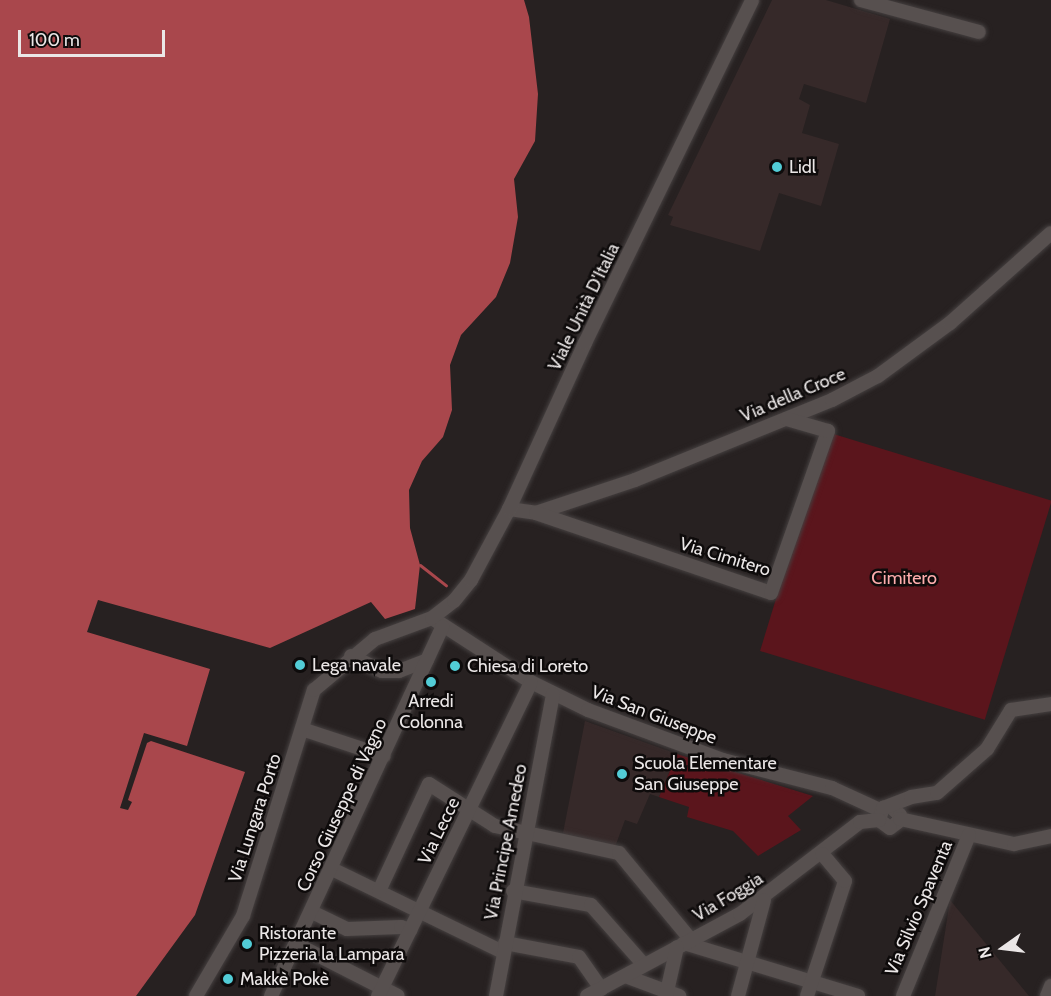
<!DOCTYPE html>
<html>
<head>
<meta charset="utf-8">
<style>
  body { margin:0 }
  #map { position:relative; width:1051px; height:996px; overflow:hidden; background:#272121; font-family:Cabin,sans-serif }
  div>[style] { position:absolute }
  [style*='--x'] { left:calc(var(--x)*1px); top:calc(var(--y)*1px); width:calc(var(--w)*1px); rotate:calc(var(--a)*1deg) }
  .built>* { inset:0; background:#362929 }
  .green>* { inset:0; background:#5b151c; transform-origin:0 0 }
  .water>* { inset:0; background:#a9474c }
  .stream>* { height:3px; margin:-1.5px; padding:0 1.5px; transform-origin:1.5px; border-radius:1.5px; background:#a9474c }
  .roads { filter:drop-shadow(0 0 2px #454040) drop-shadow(0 0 2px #454040) }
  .minor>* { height:14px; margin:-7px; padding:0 7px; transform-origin:7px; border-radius:7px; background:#57504f }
  .dots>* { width:16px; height:16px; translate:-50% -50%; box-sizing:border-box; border:3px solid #0e0b0b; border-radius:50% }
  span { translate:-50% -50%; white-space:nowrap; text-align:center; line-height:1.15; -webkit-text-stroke:5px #0e0b0b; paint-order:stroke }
  .poi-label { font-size:18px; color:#ebe7e7 }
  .left { translate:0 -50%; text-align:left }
  .street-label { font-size:18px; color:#ebe7e7 }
  .park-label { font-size:18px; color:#feadad }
  .north { position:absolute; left:973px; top:918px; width:60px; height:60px; -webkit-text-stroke:4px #0e0b0b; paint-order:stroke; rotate:256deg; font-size:16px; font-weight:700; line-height:24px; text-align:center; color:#ebe7e7 }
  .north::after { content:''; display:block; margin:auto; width:21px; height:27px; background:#ebe7e7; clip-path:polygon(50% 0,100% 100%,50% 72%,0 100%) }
  .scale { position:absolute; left:18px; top:30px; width:147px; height:27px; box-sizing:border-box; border:3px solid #ebe7e7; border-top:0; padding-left:8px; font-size:18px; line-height:21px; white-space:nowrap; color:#ebe7e7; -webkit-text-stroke:4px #0e0b0b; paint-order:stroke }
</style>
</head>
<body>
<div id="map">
  <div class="built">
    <i style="clip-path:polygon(772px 0,826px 0,890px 19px,866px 103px,804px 84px,799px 99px,810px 105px,802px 133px,839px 144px,821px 206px,779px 193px,760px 251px,670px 225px,673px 217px,668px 215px)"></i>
    <i style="clip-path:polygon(585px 721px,677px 754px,659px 797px,650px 794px,637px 824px,625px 820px,615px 847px,562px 838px)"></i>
    <i style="clip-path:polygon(950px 900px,1029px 996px,935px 996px)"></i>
  </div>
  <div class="green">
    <i style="left:827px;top:432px;width:235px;height:229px;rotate:17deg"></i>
    <i style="clip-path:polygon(677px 754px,813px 796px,788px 816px,801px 830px,758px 856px,733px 831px,687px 817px,689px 807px,659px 797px)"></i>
  </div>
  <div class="water">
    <i style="clip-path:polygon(0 0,524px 0,529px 17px,538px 94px,535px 141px,514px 179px,518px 217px,510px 263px,496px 297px,461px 335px,450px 365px,452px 410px,443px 437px,422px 461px,409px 490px,410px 528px,420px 565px,415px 609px,385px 619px,371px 602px,270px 648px,98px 600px,87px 632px,210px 669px,187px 746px,144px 733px,120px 808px,128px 810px,132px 802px,128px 800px,147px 743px,151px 741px,245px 772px,195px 915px,136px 996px,0 996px)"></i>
  </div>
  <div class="stream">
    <i style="--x:420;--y:565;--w:33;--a:38"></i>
  </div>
  <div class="roads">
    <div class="minor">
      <i style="--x:861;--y:0;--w:122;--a:15.2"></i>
      <i style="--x:509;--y:509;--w:27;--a:8"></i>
      <i style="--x:536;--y:513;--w:104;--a:-18.4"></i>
      <i style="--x:635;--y:480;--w:213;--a:-22.1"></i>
      <i style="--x:832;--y:400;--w:52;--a:-27.6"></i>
      <i style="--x:878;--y:376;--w:89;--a:-36.4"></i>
      <i style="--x:950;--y:323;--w:135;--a:-41.7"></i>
      <i style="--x:536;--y:513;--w:248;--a:18.8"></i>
      <i style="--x:771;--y:593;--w:172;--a:-70.6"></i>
      <i style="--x:828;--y:431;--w:43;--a:-163.7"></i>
      <i style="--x:432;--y:618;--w:118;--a:32.9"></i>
      <i style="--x:531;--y:682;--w:64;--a:26.2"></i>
      <i style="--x:588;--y:710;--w:144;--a:20.3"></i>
      <i style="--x:723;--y:760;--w:113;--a:14.4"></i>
      <i style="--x:832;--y:788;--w:53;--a:24.6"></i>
      <i style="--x:351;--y:656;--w:34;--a:26"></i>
      <i style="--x:382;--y:671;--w:17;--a:0"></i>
      <i style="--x:399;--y:671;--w:30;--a:-21"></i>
      <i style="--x:302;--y:729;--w:86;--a:18.2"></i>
      <i style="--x:890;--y:806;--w:13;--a:42"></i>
      <i style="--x:900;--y:815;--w:7;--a:106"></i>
      <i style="--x:898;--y:822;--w:10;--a:143"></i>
      <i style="--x:890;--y:828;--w:14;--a:-144"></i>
      <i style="--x:879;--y:820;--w:13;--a:-72"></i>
      <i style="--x:883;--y:808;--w:30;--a:-21"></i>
      <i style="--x:911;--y:797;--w:26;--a:-9"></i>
      <i style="--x:937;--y:793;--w:67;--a:-41.3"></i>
      <i style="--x:987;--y:749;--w:46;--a:-58.4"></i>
      <i style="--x:1011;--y:710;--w:40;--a:-8.5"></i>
      <i style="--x:900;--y:819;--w:117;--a:12.4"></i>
      <i style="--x:1014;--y:844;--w:38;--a:-12"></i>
      <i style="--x:332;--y:869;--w:190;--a:25.9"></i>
      <i style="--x:379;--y:891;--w:118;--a:-65"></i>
      <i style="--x:429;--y:784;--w:78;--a:32.5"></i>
      <i style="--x:495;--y:826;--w:127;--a:12.3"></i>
      <i style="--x:619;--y:853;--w:113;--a:50.4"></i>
      <i style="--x:513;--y:891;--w:79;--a:10.2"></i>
      <i style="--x:591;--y:905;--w:80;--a:48.5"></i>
      <i style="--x:312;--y:912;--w:39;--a:26"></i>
      <i style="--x:347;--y:929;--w:54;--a:-2.1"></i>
      <i style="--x:401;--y:927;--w:10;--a:17"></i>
      <i style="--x:505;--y:943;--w:75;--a:10.7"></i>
      <i style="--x:579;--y:957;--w:39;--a:55"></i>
      <i style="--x:684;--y:943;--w:182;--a:16.9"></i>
      <i style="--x:296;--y:944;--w:114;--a:27"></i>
      <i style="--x:625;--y:976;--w:58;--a:20.3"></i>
      <i style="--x:196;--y:996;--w:93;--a:-59.6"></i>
      <i style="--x:243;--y:916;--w:237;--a:-72.6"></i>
      <i style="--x:314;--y:690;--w:80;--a:-39.9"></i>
      <i style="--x:375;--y:639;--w:61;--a:-20.2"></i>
      <i style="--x:432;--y:618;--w:28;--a:-38"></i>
      <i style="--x:454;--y:601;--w:27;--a:-51"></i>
      <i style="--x:471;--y:580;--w:81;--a:-61.8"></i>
      <i style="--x:509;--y:509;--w:183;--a:-65.4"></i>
      <i style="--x:585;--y:343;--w:381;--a:-64"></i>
      <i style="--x:271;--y:996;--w:407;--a:-65.1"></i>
      <i style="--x:378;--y:996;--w:349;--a:-64"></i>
      <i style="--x:496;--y:996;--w:307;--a:-79.3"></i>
      <i style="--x:587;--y:996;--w:174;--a:-28.2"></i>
      <i style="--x:740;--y:914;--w:151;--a:-37.5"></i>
      <i style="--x:860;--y:822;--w:19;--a:-6"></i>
      <i style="--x:666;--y:996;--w:50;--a:-77.3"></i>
      <i style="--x:738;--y:996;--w:99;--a:-74.8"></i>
      <i style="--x:807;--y:996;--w:121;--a:-71.7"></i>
      <i style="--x:845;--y:881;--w:35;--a:-130"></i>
      <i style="--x:903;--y:996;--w:174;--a:-67.7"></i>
      <i style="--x:1047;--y:996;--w:11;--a:-68"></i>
    </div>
  </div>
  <div class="dots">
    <i style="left:777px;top:167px;background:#52ccd6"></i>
    <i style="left:300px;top:665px;background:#52ccd6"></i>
    <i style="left:455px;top:666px;background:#52ccd6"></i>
    <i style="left:431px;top:682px;background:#52ccd6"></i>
    <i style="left:622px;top:774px;background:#52ccd6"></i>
    <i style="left:247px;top:944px;background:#52ccd6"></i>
    <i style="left:228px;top:979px;background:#52ccd6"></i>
  </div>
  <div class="poi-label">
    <span class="left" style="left:789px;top:167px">Lidl</span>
    <span class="left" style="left:312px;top:665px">Lega navale</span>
    <span class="left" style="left:467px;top:666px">Chiesa di Loreto</span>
    <span style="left:431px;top:712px">Arredi<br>Colonna</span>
    <span class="left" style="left:634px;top:774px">Scuola Elementare<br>San Giuseppe</span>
    <span class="left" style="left:259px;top:944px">Ristorante<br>Pizzeria la Lampara</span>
    <span class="left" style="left:240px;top:979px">Makkè Pokè</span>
  </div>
  <div class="street-label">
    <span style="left:584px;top:307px;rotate:-64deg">Viale Unità D'Italia</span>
    <span style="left:793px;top:395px;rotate:-23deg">Via della Croce</span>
    <span style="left:725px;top:557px;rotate:17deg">Via Cimitero</span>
    <span style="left:654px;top:715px;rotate:21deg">Via San Giuseppe</span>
    <span style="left:342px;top:805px;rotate:-65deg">Corso Giuseppe di Vagno</span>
    <span style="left:255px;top:818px;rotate:-72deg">Via Lungara Porto</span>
    <span style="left:439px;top:831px;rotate:-64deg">Via Lecce</span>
    <span style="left:506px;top:842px;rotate:-79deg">Via Principe Amedeo</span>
    <span style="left:728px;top:897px;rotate:-31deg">Via Foggia</span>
    <span style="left:919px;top:908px;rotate:-67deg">Via Silvio Spaventa</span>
  </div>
  <div class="park-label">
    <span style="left:904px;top:578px">Cimitero</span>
  </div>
  <div class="north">N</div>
  <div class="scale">100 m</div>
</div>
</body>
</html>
